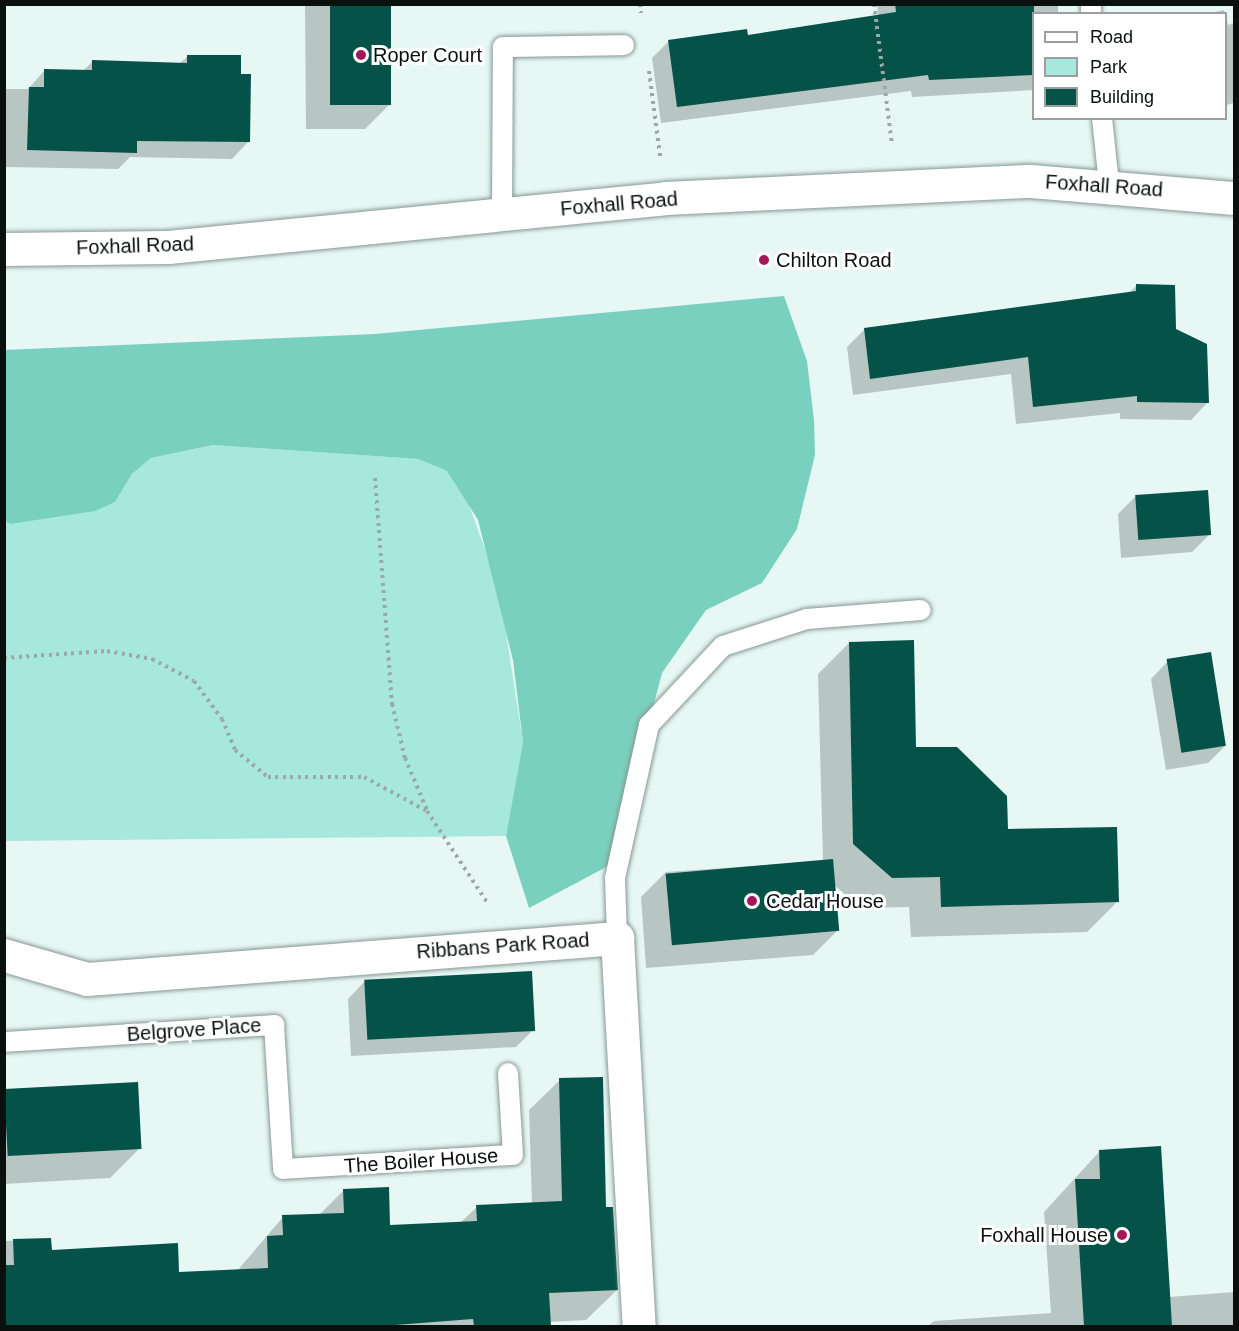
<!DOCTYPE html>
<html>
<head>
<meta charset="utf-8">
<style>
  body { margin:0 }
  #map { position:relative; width:1239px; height:1331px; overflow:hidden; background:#e7f8f4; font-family:Helvetica,sans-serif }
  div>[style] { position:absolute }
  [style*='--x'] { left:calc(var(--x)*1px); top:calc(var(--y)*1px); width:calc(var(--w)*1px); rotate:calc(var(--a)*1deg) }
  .green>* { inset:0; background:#a6e8db }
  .forest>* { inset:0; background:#7ad0bf }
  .shadow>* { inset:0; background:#0003 }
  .building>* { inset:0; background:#055248; transform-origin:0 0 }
  .path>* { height:4px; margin-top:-2px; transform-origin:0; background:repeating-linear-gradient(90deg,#9ba8a5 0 3px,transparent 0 7.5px) }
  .roads { filter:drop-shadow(0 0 2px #879793) drop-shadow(0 0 2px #879793) }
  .service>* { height:20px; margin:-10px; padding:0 10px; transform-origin:10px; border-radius:10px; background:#fff }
  .minor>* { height:33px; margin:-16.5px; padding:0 16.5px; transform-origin:16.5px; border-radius:16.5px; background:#fff }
  .tertiary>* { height:33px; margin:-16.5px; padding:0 16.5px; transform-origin:16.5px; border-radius:16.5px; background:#fff }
  .dots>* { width:16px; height:16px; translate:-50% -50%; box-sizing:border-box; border:3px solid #fff; border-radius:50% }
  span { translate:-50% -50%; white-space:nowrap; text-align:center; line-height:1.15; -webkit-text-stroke:6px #fff; paint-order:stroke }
  .poi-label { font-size:20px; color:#0a100e }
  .left { translate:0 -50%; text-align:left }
  .right { translate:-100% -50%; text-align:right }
  .street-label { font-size:20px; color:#0a100e }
  .frame { position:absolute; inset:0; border:6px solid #0a100e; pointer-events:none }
  .legend { position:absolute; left:1032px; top:12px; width:195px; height:108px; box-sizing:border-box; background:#fff; border:2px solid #9d9f9f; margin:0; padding:8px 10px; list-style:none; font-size:18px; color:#0a100e }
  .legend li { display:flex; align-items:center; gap:12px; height:30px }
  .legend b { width:30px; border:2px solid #9d9f9f }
</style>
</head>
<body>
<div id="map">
  <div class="green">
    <i style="clip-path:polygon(213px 445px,418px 459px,447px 471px,465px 494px,499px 588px,523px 742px,506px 836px,5px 841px,4px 522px,115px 502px,132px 474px,151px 458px)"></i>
  </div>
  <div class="forest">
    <i style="clip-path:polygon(784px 296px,807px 361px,814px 420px,815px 455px,797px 529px,762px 583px,706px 610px,662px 673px,612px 864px,529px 908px,506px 836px,523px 742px,513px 660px,478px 520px,447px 471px,418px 459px,213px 445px,151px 458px,132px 474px,115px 502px,95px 511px,10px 524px,4px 520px,4px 350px,375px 334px)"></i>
  </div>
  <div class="shadow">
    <i style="clip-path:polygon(305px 4px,390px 4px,390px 104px,365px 129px,306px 129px)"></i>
    <i style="clip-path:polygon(877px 4px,1058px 4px,1058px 14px,1034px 14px,1034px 90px,912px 97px,911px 91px,661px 123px,652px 58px,669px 41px,746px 37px,878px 16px)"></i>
    <i style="clip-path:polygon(1224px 10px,1225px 14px,1208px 14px)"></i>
    <i style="clip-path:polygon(1226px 15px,1228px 25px,1234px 23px,1234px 103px,1226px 105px)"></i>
    <i style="clip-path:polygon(188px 56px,239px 75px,249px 141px,232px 159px,130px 157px,118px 169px,4px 167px,4px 89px,28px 89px,45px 70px,83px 71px,92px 62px,179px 64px)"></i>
    <i style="clip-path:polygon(1136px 286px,1175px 330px,1208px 402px,1191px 420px,1120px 419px,1120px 413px,1016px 424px,1011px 374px,853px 395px,847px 347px,864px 330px,1128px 294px)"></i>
    <i style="clip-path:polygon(1135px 497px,1209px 535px,1192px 552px,1121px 558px,1118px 514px)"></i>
    <i style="clip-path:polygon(849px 643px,915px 749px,1007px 831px,1118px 901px,1087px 932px,911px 937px,909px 907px,861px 908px,834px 885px,838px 930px,813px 955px,646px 968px,641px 897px,666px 872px,823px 861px,818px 674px)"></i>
    <i style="clip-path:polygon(1168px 661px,1225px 746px,1208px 763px,1166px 770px,1151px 679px)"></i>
    <i style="clip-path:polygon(365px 981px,533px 1030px,516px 1047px,351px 1056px,348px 999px)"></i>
    <i style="clip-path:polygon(560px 1080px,604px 1209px,617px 1290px,586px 1320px,549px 1322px,549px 1326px,4px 1326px,4px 1241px,50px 1239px,50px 1252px,178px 1273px,237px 1271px,283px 1217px,319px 1215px,343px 1191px,389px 1227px,460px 1223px,477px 1207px,532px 1204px,529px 1110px)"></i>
    <i style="clip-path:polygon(4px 1090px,140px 1148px,110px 1178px,4px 1184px)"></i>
    <i style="clip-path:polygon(1099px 1152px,1169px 1297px,1234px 1292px,1234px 1326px,928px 1326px,934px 1321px,1051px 1313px,1044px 1212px)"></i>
  </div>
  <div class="building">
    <i style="left:330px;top:4px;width:61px;height:101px"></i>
    <i style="clip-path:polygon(895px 4px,1034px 4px,1034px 75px,929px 80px,928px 75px,677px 107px,668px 40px,747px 29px,748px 35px,896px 12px)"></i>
    <i style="clip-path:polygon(187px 55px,241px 55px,241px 74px,251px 74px,250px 142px,137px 141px,137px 153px,27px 150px,29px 87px,44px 87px,44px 69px,92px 70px,92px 60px,187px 63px)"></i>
    <i style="clip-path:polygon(1136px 284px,1175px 285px,1176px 329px,1207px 344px,1209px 403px,1137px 402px,1137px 396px,1033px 407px,1028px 357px,870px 379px,864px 328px,1136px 291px)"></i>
    <i style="left:1208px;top:490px;width:45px;height:73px;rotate:86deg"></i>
    <i style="clip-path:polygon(914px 640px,916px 747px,957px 747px,1007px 796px,1008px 829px,1117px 827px,1119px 902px,941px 907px,940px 877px,892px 878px,853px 844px,849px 642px)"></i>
    <i style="left:1211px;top:652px;width:95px;height:45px;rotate:81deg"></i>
    <i style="left:833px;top:859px;width:72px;height:168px;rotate:85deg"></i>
    <i style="left:532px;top:971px;width:60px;height:168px;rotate:87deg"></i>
    <i style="clip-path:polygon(603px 1077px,606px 1207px,613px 1207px,618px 1290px,549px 1293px,551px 1326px,474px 1326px,473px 1319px,382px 1326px,4px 1326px,4px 1265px,14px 1265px,13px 1239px,51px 1238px,52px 1250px,178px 1243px,179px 1272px,268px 1268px,267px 1236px,283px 1235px,282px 1215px,344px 1213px,343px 1189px,389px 1187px,390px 1225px,477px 1221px,476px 1205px,562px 1201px,559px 1078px)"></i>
    <i style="left:138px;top:1082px;width:67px;height:134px;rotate:87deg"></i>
    <i style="clip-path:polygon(1161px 1146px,1172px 1326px,1084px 1326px,1075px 1179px,1100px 1179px,1099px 1150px)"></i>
  </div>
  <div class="path">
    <i style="--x:640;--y:4;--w:9;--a:84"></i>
    <i style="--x:874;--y:4;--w:142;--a:82.7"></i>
    <i style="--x:649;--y:71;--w:86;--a:82.6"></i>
    <i style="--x:375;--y:478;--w:227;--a:85.7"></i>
    <i style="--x:392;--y:704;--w:56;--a:76.5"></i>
    <i style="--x:405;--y:758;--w:56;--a:67.1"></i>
    <i style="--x:4;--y:658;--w:103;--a:-3.9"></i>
    <i style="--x:107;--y:651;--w:46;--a:10.1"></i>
    <i style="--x:152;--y:659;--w:47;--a:27.6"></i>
    <i style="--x:194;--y:681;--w:47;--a:53.6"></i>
    <i style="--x:222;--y:719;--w:34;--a:67"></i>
    <i style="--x:235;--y:750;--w:43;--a:39.3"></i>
    <i style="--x:268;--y:777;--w:96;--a:0"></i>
    <i style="--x:364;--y:777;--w:72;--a:28.4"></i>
    <i style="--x:427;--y:811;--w:111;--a:56.7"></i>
  </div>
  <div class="roads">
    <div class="service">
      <i style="--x:1091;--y:4;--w:10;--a:90"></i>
      <i style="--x:1102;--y:118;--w:66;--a:83.9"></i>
      <i style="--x:502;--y:216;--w:169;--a:-89.7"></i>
      <i style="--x:503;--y:47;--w:121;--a:-0.9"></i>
      <i style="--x:617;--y:938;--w:60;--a:-91.9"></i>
      <i style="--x:615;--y:878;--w:157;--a:-77.5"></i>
      <i style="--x:649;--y:725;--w:108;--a:-46.9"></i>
      <i style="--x:723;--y:646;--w:88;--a:-17.8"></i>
      <i style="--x:807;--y:619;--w:114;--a:-4.5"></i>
      <i style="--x:4;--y:1042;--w:271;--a:-3.6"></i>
      <i style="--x:274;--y:1025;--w:144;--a:86.4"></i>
      <i style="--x:283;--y:1169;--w:230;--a:-3.5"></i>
      <i style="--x:513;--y:1155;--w:82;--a:-93.5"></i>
    </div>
    <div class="minor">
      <i style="--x:4;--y:955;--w:86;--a:16.1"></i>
      <i style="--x:87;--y:979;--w:532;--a:-4.42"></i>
      <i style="--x:617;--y:938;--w:389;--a:86.8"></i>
    </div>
    <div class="tertiary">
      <i style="--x:4;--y:249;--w:164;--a:-0.7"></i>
      <i style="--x:168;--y:247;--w:499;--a:-5.6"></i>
      <i style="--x:665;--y:198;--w:366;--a:-2.7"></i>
      <i style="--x:1031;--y:181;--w:204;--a:4.8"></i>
    </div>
  </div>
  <div class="dots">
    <i style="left:361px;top:55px;background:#a51658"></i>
    <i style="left:764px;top:260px;background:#a51658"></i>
    <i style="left:752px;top:901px;background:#a51658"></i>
    <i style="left:1122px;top:1235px;background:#a51658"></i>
  </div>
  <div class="poi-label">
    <span class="left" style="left:373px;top:55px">Roper Court</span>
    <span class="left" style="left:776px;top:260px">Chilton Road</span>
    <span class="left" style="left:766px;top:901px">Cedar House</span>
    <span class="right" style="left:1108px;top:1235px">Foxhall House</span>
  </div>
  <div class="street-label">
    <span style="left:1104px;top:186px;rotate:4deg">Foxhall Road</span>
    <span style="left:619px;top:204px;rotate:-5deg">Foxhall Road</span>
    <span style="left:135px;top:246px;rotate:-2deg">Foxhall Road</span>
    <span style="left:503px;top:946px;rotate:-4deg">Ribbans Park Road</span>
    <span style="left:194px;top:1030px;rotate:-4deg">Belgrove Place</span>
    <span style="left:421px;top:1161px;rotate:-4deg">The Boiler House</span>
  </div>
  <div class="frame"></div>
  <ul class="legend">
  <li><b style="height:8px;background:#fff"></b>Road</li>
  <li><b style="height:16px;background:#a6e8db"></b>Park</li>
  <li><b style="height:16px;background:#055248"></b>Building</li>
  </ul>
</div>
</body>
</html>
